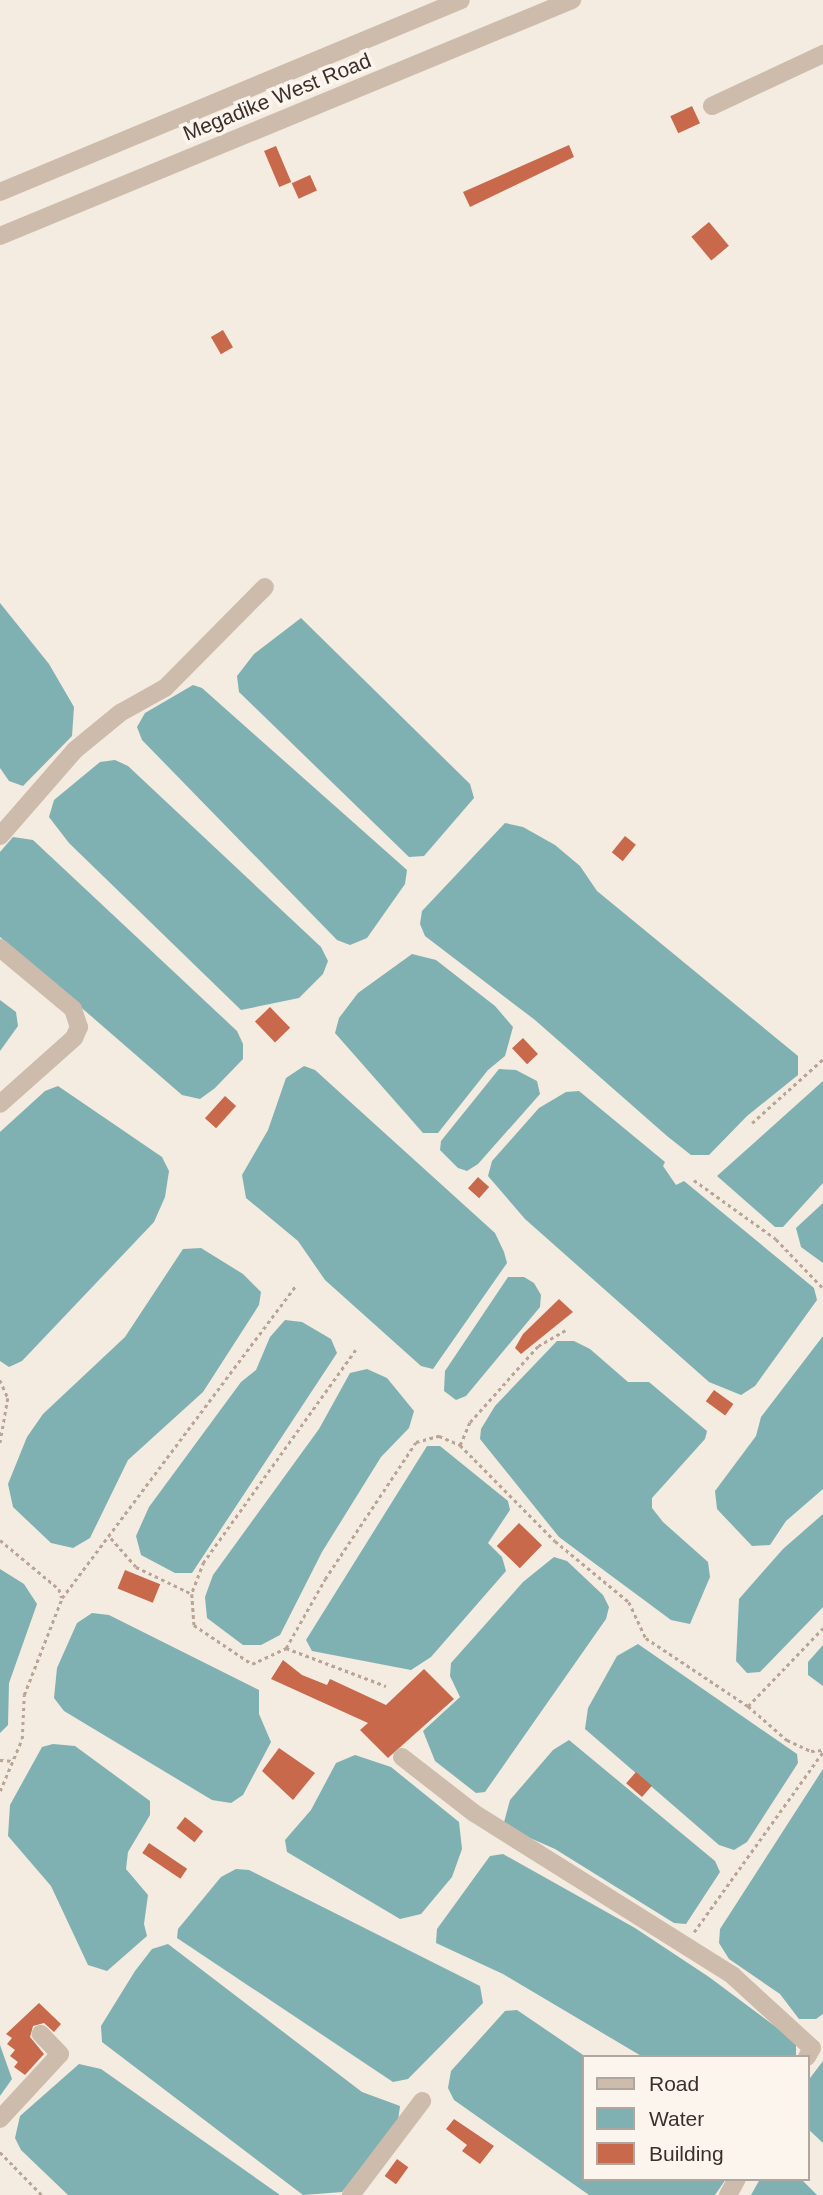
<!DOCTYPE html>
<html>
<head>
<meta charset="utf-8">
<style>
  body { margin:0 }
  #map { position:relative; width:823px; height:2195px; overflow:hidden; background:#f4ebe1; font-family:Arial,sans-serif }
  div>[style] { position:absolute }
  [style*='--x'] { left:calc(var(--x)*1px); top:calc(var(--y)*1px); width:calc(var(--w)*1px); rotate:calc(var(--a)*1deg) }
  .water>* { inset:0; background:#7fb0b2 }
  .building>* { inset:0; background:#c8694b; transform-origin:0 0 }
  .path>* { height:2.5px; margin-top:-1.25px; transform-origin:0; background:repeating-linear-gradient(90deg,#b9a596 0 3.5px,transparent 0 7px) }
  .minor>* { height:18px; margin:-9px; padding:0 9px; transform-origin:9px; border-radius:9px; background:#cdbbac }
  span { translate:-50% -50%; white-space:nowrap; text-align:center; line-height:1.15; -webkit-text-stroke:7px #fbf5ee; paint-order:stroke }
  .street-label { font-size:21px; color:#3b302b }
  .legend { position:absolute; left:582px; top:2055px; width:228px; height:126px; box-sizing:border-box; background:#fbf5ee; border:2px solid #aea6a0; margin:0; padding:9px 12px; list-style:none; font-size:21px; color:#3b302b }
  .legend li { display:flex; align-items:center; gap:14px; height:35px }
  .legend b { width:35px; border:2px solid #aea6a0 }
</style>
</head>
<body>
<div id="map">
  <div class="water">
    <i style="clip-path:polygon(0 603px,49px 664px,74px 707px,72px 736px,23px 786px,9px 781px,0 768px)"></i>
    <i style="clip-path:polygon(301px 618px,470px 784px,474px 798px,424px 856px,409px 857px,239px 692px,237px 676px,254px 654px)"></i>
    <i style="clip-path:polygon(193px 685px,202px 688px,407px 870px,405px 884px,367px 938px,350px 945px,337px 940px,142px 740px,137px 727px,145px 713px)"></i>
    <i style="clip-path:polygon(115px 760px,128px 766px,321px 947px,328px 961px,323px 974px,299px 998px,241px 1010px,69px 843px,49px 817px,54px 800px,100px 762px)"></i>
    <i style="clip-path:polygon(505px 823px,523px 827px,555px 845px,580px 866px,597px 891px,798px 1056px,798px 1075px,747px 1116px,709px 1155px,691px 1155px,667px 1136px,535px 1020px,425px 936px,420px 924px,422px 911px)"></i>
    <i style="clip-path:polygon(13px 837px,33px 840px,237px 1031px,243px 1044px,243px 1059px,215px 1088px,200px 1099px,182px 1095px,0 937px,0 852px)"></i>
    <i style="clip-path:polygon(412px 954px,436px 960px,495px 1006px,513px 1027px,505px 1056px,488px 1070px,438px 1133px,423px 1133px,335px 1033px,339px 1018px,358px 993px)"></i>
    <i style="clip-path:polygon(0 1000px,16px 1012px,18px 1026px,0 1051px)"></i>
    <i style="clip-path:polygon(304px 1066px,315px 1070px,495px 1233px,504px 1252px,507px 1263px,433px 1369px,421px 1366px,325px 1280px,298px 1241px,246px 1198px,242px 1175px,268px 1130px,286px 1078px)"></i>
    <i style="clip-path:polygon(499px 1069px,516px 1070px,537px 1081px,540px 1094px,478px 1164px,467px 1171px,458px 1168px,440px 1150px,441px 1141px)"></i>
    <i style="clip-path:polygon(823px 1081px,823px 1183px,783px 1227px,775px 1227px,717px 1176px)"></i>
    <i style="clip-path:polygon(58px 1086px,162px 1157px,169px 1171px,165px 1197px,154px 1222px,22px 1361px,9px 1367px,0 1361px,0 1132px,45px 1091px)"></i>
    <i style="clip-path:polygon(579px 1091px,665px 1162px,663px 1166px,676px 1185px,684px 1181px,814px 1288px,817px 1300px,755px 1386px,741px 1395px,709px 1382px,525px 1219px,488px 1176px,492px 1161px,539px 1108px,566px 1092px)"></i>
    <i style="clip-path:polygon(823px 1203px,823px 1263px,801px 1247px,796px 1228px)"></i>
    <i style="clip-path:polygon(201px 1248px,243px 1274px,261px 1292px,259px 1305px,203px 1392px,128px 1460px,90px 1538px,73px 1548px,51px 1543px,13px 1507px,8px 1484px,27px 1437px,43px 1414px,125px 1337px,183px 1249px)"></i>
    <i style="clip-path:polygon(508px 1277px,524px 1277px,534px 1283px,541px 1295px,540px 1307px,466px 1396px,456px 1400px,444px 1391px,445px 1371px)"></i>
    <i style="clip-path:polygon(285px 1320px,302px 1322px,331px 1339px,337px 1353px,192px 1573px,175px 1573px,141px 1555px,136px 1536px,149px 1507px,241px 1382px,256px 1370px,270px 1337px)"></i>
    <i style="clip-path:polygon(823px 1336px,823px 1489px,786px 1521px,770px 1545px,752px 1546px,717px 1509px,715px 1491px,756px 1436px,761px 1417px)"></i>
    <i style="clip-path:polygon(557px 1341px,574px 1341px,590px 1349px,628px 1382px,649px 1382px,707px 1431px,705px 1439px,652px 1498px,652px 1508px,663px 1522px,708px 1562px,710px 1577px,690px 1624px,671px 1620px,559px 1537px,480px 1439px,481px 1429px,495px 1406px)"></i>
    <i style="clip-path:polygon(367px 1369px,387px 1378px,414px 1411px,409px 1428px,381px 1457px,322px 1552px,280px 1635px,261px 1645px,243px 1645px,207px 1618px,205px 1597px,213px 1575px,319px 1429px,350px 1373px)"></i>
    <i style="clip-path:polygon(427px 1446px,440px 1446px,508px 1501px,510px 1510px,488px 1543px,502px 1557px,506px 1571px,431px 1657px,411px 1670px,312px 1651px,306px 1640px)"></i>
    <i style="clip-path:polygon(823px 1514px,823px 1607px,760px 1672px,747px 1673px,736px 1661px,739px 1599px,783px 1549px)"></i>
    <i style="clip-path:polygon(554px 1557px,567px 1561px,603px 1595px,609px 1607px,606px 1619px,485px 1792px,476px 1793px,435px 1761px,423px 1731px,460px 1697px,450px 1676px,451px 1663px,523px 1582px)"></i>
    <i style="clip-path:polygon(0 1569px,24px 1584px,37px 1604px,9px 1683px,8px 1725px,0 1733px)"></i>
    <i style="clip-path:polygon(92px 1613px,109px 1615px,259px 1690px,259px 1714px,271px 1742px,243px 1795px,231px 1803px,212px 1800px,64px 1711px,54px 1698px,57px 1668px,77px 1623px)"></i>
    <i style="clip-path:polygon(638px 1644px,797px 1754px,798px 1763px,747px 1842px,734px 1850px,719px 1845px,585px 1729px,588px 1708px,617px 1656px)"></i>
    <i style="clip-path:polygon(823px 1645px,823px 1686px,808px 1675px,808px 1662px)"></i>
    <i style="clip-path:polygon(569px 1740px,715px 1861px,720px 1872px,686px 1924px,674px 1923px,555px 1849px,503px 1826px,510px 1800px,553px 1750px)"></i>
    <i style="clip-path:polygon(53px 1744px,75px 1746px,150px 1801px,150px 1815px,128px 1852px,126px 1869px,148px 1895px,144px 1924px,147px 1936px,107px 1971px,88px 1965px,51px 1886px,8px 1836px,10px 1805px,42px 1747px)"></i>
    <i style="clip-path:polygon(355px 1755px,391px 1767px,459px 1822px,462px 1849px,452px 1877px,421px 1914px,400px 1919px,287px 1852px,285px 1840px,311px 1810px,336px 1763px)"></i>
    <i style="clip-path:polygon(823px 1769px,823px 2014px,816px 2019px,799px 2019px,780px 1994px,729px 1959px,719px 1943px,720px 1929px)"></i>
    <i style="clip-path:polygon(503px 1854px,635px 1928px,709px 1977px,796px 2042px,796px 2057px,643px 2057px,503px 1974px,436px 1943px,437px 1929px,490px 1856px)"></i>
    <i style="clip-path:polygon(236px 1869px,249px 1870px,480px 1986px,483px 2003px,408px 2079px,393px 2082px,177px 1938px,178px 1929px,221px 1877px)"></i>
    <i style="clip-path:polygon(168px 1944px,362px 2092px,400px 2106px,398px 2121px,342px 2192px,303px 2195px,102px 2042px,101px 2026px,135px 1971px,152px 1949px)"></i>
    <i style="clip-path:polygon(517px 2010px,586px 2057px,583px 2179px,726px 2179px,715px 2195px,589px 2195px,454px 2100px,448px 2088px,451px 2071px,505px 2011px)"></i>
    <i style="clip-path:polygon(0 2045px,12px 2079px,0 2096px)"></i>
    <i style="clip-path:polygon(823px 2061px,823px 2143px,807px 2128px,807px 2082px)"></i>
    <i style="clip-path:polygon(79px 2064px,101px 2069px,280px 2195px,68px 2195px,21px 2150px,15px 2138px,20px 2116px)"></i>
    <i style="clip-path:polygon(760px 2179px,801px 2179px,817px 2195px,751px 2195px)"></i>
  </div>
  <div class="building">
    <i style="left:692px;top:106px;width:19px;height:24px;rotate:65deg"></i>
    <i style="clip-path:polygon(569px 145px,574px 157px,470px 207px,463px 192px)"></i>
    <i style="left:276px;top:146px;width:39px;height:13px;rotate:67deg"></i>
    <i style="left:310px;top:175px;width:17px;height:20px;rotate:66deg"></i>
    <i style="left:709px;top:222px;width:31px;height:23px;rotate:50deg"></i>
    <i style="left:223px;top:330px;width:20px;height:14px;rotate:60deg"></i>
    <i style="left:625px;top:836px;width:14px;height:21px;rotate:39deg"></i>
    <i style="left:270px;top:1007px;width:29px;height:21px;rotate:46deg"></i>
    <i style="left:523px;top:1038px;width:22px;height:15px;rotate:47deg"></i>
    <i style="left:225px;top:1096px;width:15px;height:30px;rotate:42deg"></i>
    <i style="left:478px;top:1177px;width:15px;height:15px;rotate:42deg"></i>
    <i style="clip-path:polygon(559px 1299px,573px 1312px,521px 1354px,515px 1348px,523px 1334px)"></i>
    <i style="left:714px;top:1390px;width:24px;height:14px;rotate:36deg"></i>
    <i style="left:519px;top:1523px;width:32px;height:32px;rotate:44deg"></i>
    <i style="left:125px;top:1570px;width:38px;height:20px;rotate:22deg"></i>
    <i style="clip-path:polygon(283px 1660px,302px 1675px,327px 1685px,330px 1679px,386px 1705px,424px 1669px,454px 1699px,388px 1758px,360px 1730px,368px 1723px,271px 1679px)"></i>
    <i style="clip-path:polygon(279px 1748px,315px 1773px,293px 1800px,262px 1771px)"></i>
    <i style="left:636px;top:1772px;width:21px;height:15px;rotate:41deg"></i>
    <i style="left:185px;top:1817px;width:23px;height:14px;rotate:38deg"></i>
    <i style="left:149px;top:1843px;width:46px;height:12px;rotate:34deg"></i>
    <i style="clip-path:polygon(39px 2003px,61px 2024px,54px 2032px,44px 2023px,33px 2026px,30px 2037px,44px 2054px,25px 2075px,14px 2067px,18px 2062px,10px 2056px,15px 2050px,7px 2044px,12px 2038px,6px 2034px)"></i>
    <i style="clip-path:polygon(454px 2119px,494px 2146px,480px 2164px,462px 2151px,467px 2145px,446px 2129px)"></i>
    <i style="left:397px;top:2159px;width:14px;height:21px;rotate:36deg"></i>
  </div>
  <div class="path">
    <i style="--x:752;--y:1123;--w:96;--a:-42"></i>
    <i style="--x:694;--y:1180;--w:101;--a:35.7"></i>
    <i style="--x:776;--y:1239;--w:68;--a:46.2"></i>
    <i style="--x:356;--y:1350;--w:261;--a:125.6"></i>
    <i style="--x:204;--y:1562;--w:34;--a:111"></i>
    <i style="--x:192;--y:1594;--w:31;--a:86"></i>
    <i style="--x:194;--y:1625;--w:70;--a:33.9"></i>
    <i style="--x:252;--y:1664;--w:38;--a:-25"></i>
    <i style="--x:286;--y:1648;--w:79;--a:-60.5"></i>
    <i style="--x:325;--y:1579;--w:164;--a:-56.4"></i>
    <i style="--x:416;--y:1442;--w:24;--a:-15"></i>
    <i style="--x:439;--y:1436;--w:23;--a:23"></i>
    <i style="--x:460;--y:1445;--w:135;--a:45.3"></i>
    <i style="--x:555;--y:1541;--w:96;--a:39.5"></i>
    <i style="--x:629;--y:1602;--w:40;--a:65"></i>
    <i style="--x:646;--y:1638;--w:123;--a:33.7"></i>
    <i style="--x:748;--y:1706;--w:52;--a:41.1"></i>
    <i style="--x:787;--y:1740;--w:26;--a:25"></i>
    <i style="--x:811;--y:1751;--w:12;--a:-5"></i>
    <i style="--x:0;--y:1380;--w:20;--a:66"></i>
    <i style="--x:8;--y:1398;--w:47;--a:99.9"></i>
    <i style="--x:460;--y:1445;--w:25;--a:-67"></i>
    <i style="--x:470;--y:1422;--w:102;--a:-48.2"></i>
    <i style="--x:538;--y:1346;--w:34;--a:-30"></i>
    <i style="--x:111;--y:1538;--w:38;--a:49"></i>
    <i style="--x:136;--y:1567;--w:60;--a:25.7"></i>
    <i style="--x:0;--y:1540;--w:77;--a:39.7"></i>
    <i style="--x:59;--y:1589;--w:9;--a:72"></i>
    <i style="--x:286;--y:1648;--w:107;--a:20.8"></i>
    <i style="--x:748;--y:1706;--w:108;--a:-46.1"></i>
    <i style="--x:0;--y:1760;--w:14;--a:4"></i>
    <i style="--x:0;--y:1791;--w:56;--a:-67.1"></i>
    <i style="--x:22;--y:1739;--w:44;--a:-87.4"></i>
    <i style="--x:24;--y:1695;--w:104;--a:-68.6"></i>
    <i style="--x:62;--y:1598;--w:391;--a:-53.2"></i>
    <i style="--x:694;--y:1932;--w:221;--a:-54.4"></i>
    <i style="--x:0;--y:2152;--w:60;--a:45.7"></i>
  </div>
  <div class="minor">
    <i style="--x:712;--y:106;--w:123;--a:-25.1"></i>
    <i style="--x:0;--y:192;--w:499;--a:-22.6"></i>
    <i style="--x:0;--y:236;--w:619;--a:-22.42"></i>
    <i style="--x:0;--y:836;--w:114;--a:-48.9"></i>
    <i style="--x:75;--y:750;--w:58;--a:-39.4"></i>
    <i style="--x:120;--y:713;--w:51;--a:-29.1"></i>
    <i style="--x:165;--y:688;--w:142;--a:-45.3"></i>
    <i style="--x:0;--y:948;--w:95;--a:39.9"></i>
    <i style="--x:73;--y:1009;--w:19;--a:72"></i>
    <i style="--x:79;--y:1027;--w:12;--a:114"></i>
    <i style="--x:74;--y:1038;--w:99;--a:138.3"></i>
    <i style="--x:402;--y:1757;--w:91;--a:37.9"></i>
    <i style="--x:474;--y:1813;--w:305;--a:32.1"></i>
    <i style="--x:732;--y:1975;--w:108;--a:42.4"></i>
    <i style="--x:812;--y:2048;--w:10;--a:119"></i>
    <i style="--x:0;--y:2119;--w:88;--a:-47.3"></i>
    <i style="--x:60;--y:2054;--w:28;--a:-134"></i>
    <i style="--x:351;--y:2195;--w:118;--a:-52.9"></i>
    <i style="--x:728;--y:2195;--w:18;--a:-61"></i>
  </div>
  <div class="street-label">
    <span style="left:277px;top:97px;rotate:-22deg">Megadike West Road</span>
  </div>
  <ul class="legend">
  <li><b style="height:9px;background:#cdbbac"></b>Road</li>
  <li><b style="height:19px;background:#7fb0b2"></b>Water</li>
  <li><b style="height:19px;background:#c8694b"></b>Building</li>
  </ul>
</div>
</body>
</html>
